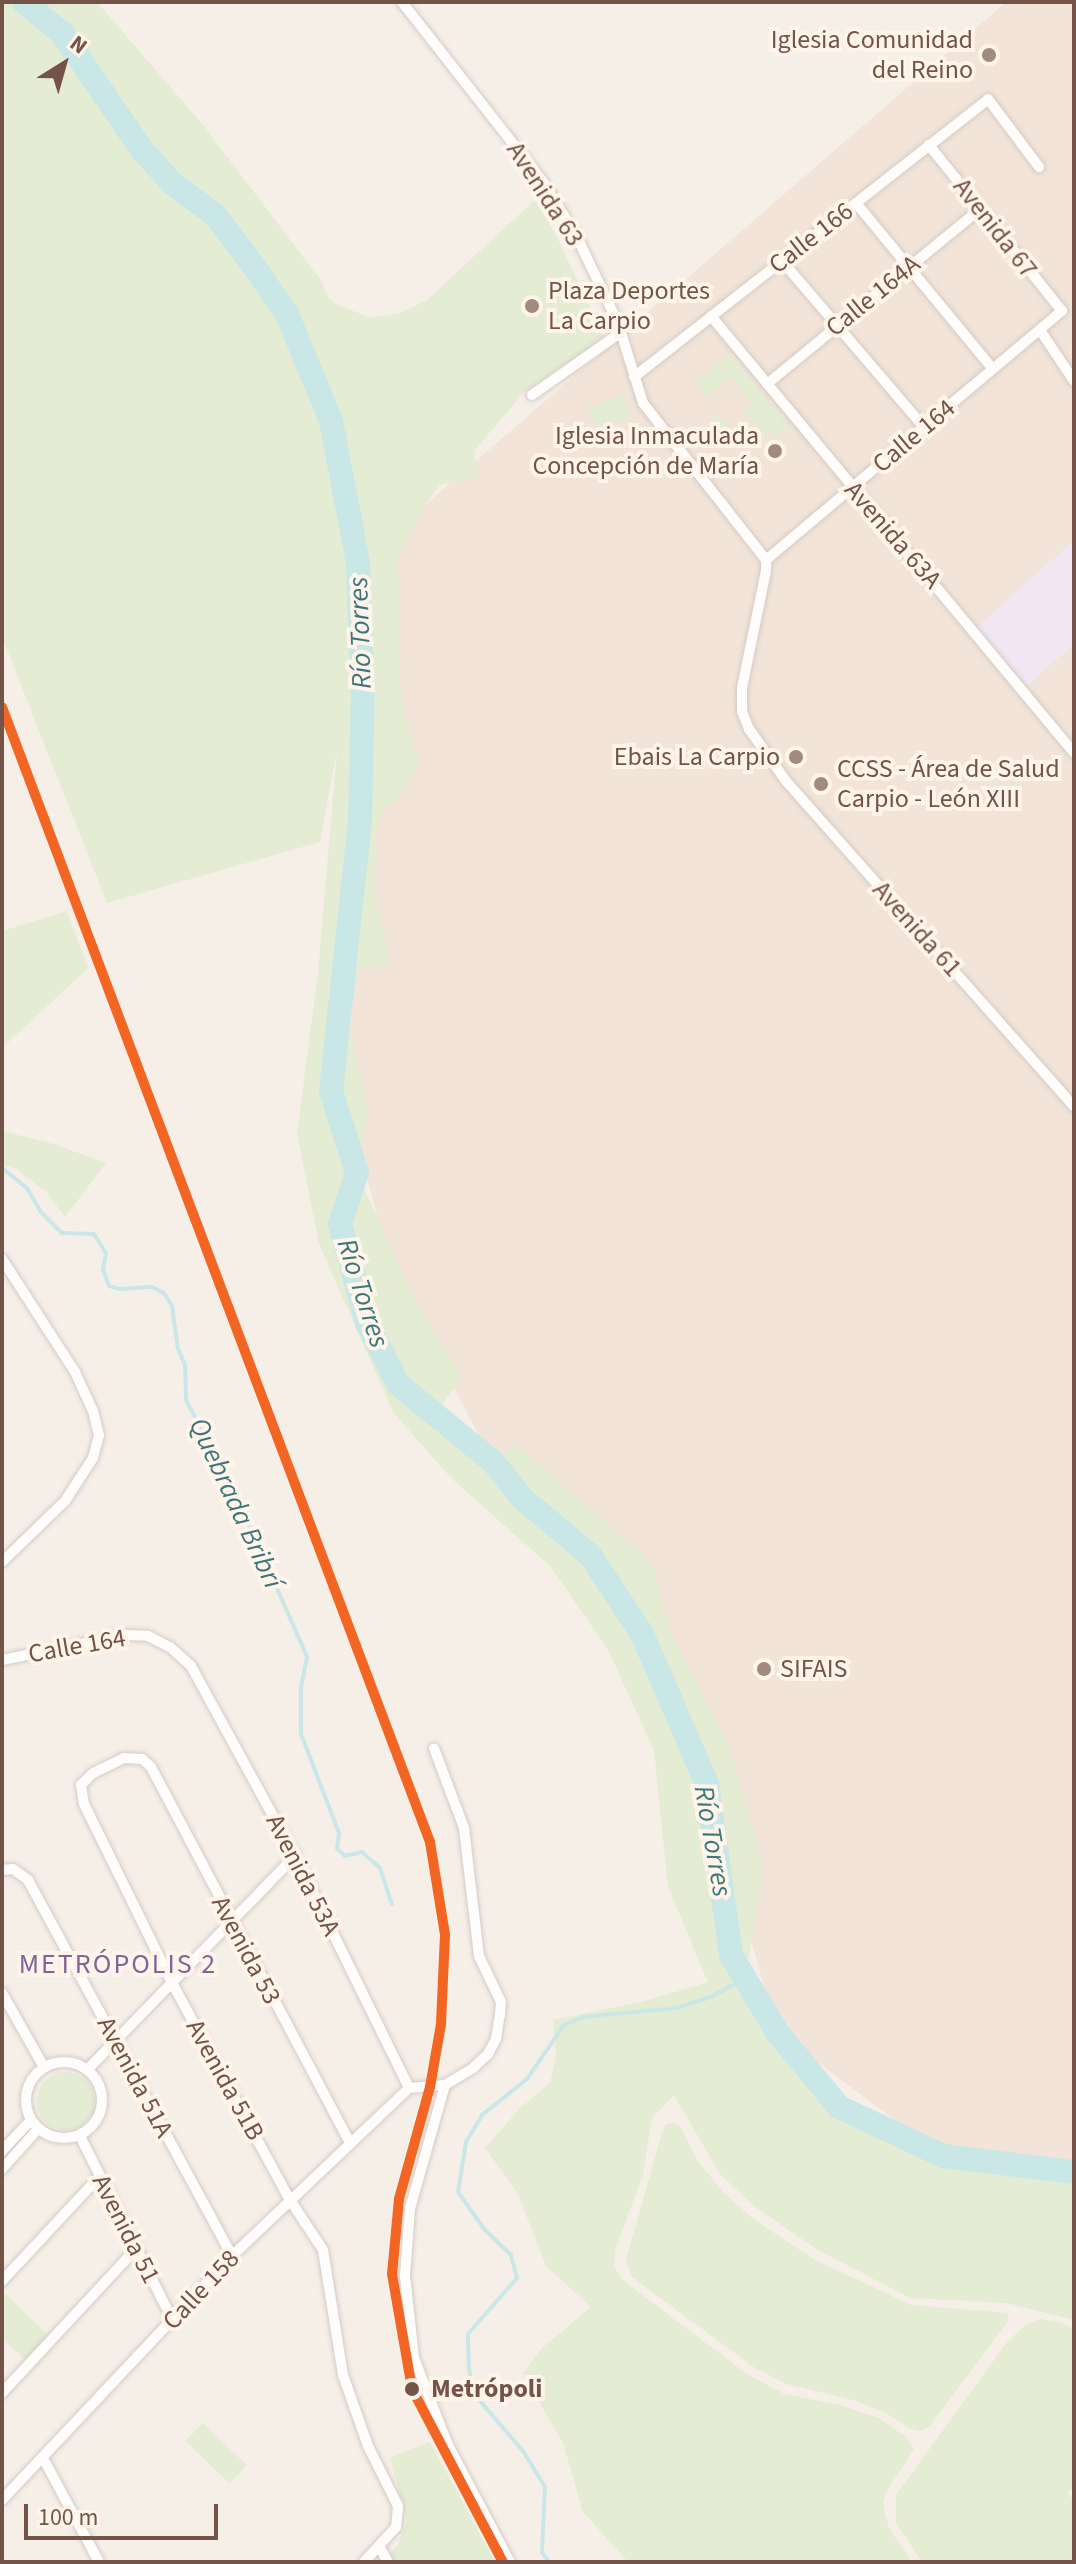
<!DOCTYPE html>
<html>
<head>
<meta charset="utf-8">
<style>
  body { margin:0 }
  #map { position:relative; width:1076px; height:2564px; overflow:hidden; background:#f6efe8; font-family:"Source Sans 3",sans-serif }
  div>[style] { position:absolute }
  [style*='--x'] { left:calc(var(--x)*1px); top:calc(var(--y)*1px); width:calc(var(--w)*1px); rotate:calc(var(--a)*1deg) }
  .residential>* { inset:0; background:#f2e4d8 }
  .education>* { inset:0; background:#f1e6f1 }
  .green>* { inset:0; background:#e4ecd3; transform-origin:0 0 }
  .round { border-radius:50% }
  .stream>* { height:4px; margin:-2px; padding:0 2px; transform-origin:2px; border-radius:2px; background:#cae7e7 }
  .river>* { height:24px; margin:-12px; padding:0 12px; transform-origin:12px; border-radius:12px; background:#cae7e7 }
  .roads { filter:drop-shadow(0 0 2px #d4cbc6) drop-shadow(0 0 2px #d4cbc6) }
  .minor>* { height:10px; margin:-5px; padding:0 5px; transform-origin:5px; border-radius:5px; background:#fefdfc }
  .minor>.ring { margin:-5px; padding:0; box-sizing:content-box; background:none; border:10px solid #fefdfc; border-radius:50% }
  .rail-1>* { height:10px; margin:-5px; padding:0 5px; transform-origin:5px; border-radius:5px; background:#f26522 }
  .dots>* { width:22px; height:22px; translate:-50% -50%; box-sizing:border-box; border:4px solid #fff4e9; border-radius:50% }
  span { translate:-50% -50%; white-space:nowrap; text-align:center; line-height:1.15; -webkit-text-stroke:8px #fff4e9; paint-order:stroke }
  .poi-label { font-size:26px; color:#745349 }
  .right { translate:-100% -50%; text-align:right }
  .left { translate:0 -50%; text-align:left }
  .street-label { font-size:26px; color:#745349 }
  .stop-label { font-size:26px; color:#745349; font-weight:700 }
  .water-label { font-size:28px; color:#3c767a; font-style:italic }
  .neighbourhood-label { font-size:28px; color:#816498; letter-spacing:2px }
  .frame { position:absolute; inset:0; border:4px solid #745349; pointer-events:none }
  .north { position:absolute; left:24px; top:24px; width:80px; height:80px; -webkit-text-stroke:6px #fff4e9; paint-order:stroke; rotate:37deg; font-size:22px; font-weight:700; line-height:32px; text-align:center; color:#745349 }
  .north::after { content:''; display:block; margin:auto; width:28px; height:36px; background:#745349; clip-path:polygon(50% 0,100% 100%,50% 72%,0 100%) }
  .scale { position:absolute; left:24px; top:2504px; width:194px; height:36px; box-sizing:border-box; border:4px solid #745349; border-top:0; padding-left:10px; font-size:24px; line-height:28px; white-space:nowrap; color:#745349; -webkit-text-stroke:6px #fff4e9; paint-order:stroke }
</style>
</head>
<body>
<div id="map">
  <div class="residential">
    <i style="clip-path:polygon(1006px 2px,1074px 2px,1074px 2162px,943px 2156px,777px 2032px,707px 1784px,493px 1462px,392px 1271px,333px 1052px,358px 563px)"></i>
  </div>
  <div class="education">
    <i style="clip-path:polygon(1074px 540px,1074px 644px,1027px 686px,976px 628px)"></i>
  </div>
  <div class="green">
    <i style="clip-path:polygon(2px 2px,97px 2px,204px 126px,322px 282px,329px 299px,336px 304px,371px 318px,400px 313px,427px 300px,538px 197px,605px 339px,526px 390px,474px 451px,479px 476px,440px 485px,424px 506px,398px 558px,401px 703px,419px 764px,395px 804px,384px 806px,376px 834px,376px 900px,392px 963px,359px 970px,349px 1023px,368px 1111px,357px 1173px,414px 1298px,462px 1377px,442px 1405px,499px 1456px,517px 1445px,651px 1562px,672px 1635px,729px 1746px,764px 1867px,745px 1978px,777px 2032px,839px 2107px,943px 2156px,1074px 2172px,1074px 2320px,1006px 2303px,910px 2298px,818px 2250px,755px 2207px,720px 2174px,674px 2095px,652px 2118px,643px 2175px,615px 2250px,614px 2267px,625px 2282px,747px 2374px,784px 2394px,840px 2405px,879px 2418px,905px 2436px,914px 2449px,886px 2492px,883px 2506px,889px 2528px,912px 2562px,628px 2562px,583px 2512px,563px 2443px,523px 2374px,542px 2348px,591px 2307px,546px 2266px,517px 2192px,485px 2148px,520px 2108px,550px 2083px,556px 2055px,553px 2020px,645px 2001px,708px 1982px,668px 1887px,654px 1750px,608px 1650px,551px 1567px,450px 1477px,393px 1412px,319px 1244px,297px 1134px,318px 973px,337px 750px,320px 842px,107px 903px,2px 637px)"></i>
    <i style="clip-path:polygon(728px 353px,814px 455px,788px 427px,775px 437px,771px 433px,765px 437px,743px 411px,752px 403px,731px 377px,706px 397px,694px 382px)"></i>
    <i style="left:623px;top:394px;width:24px;height:38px;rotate:68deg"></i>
    <i style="clip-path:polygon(718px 412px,742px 442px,737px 446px,712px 417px)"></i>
    <i style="clip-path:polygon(67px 911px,88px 968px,2px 1048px,2px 931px)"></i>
    <i style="clip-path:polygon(2px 1131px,54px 1144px,106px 1163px,65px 1217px,47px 1193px,17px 1169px,2px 1164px)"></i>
    <i class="round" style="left:37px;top:2072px;width:58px;height:58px"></i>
    <i style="clip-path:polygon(673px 2123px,680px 2126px,697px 2160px,723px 2192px,752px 2218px,815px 2260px,911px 2305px,1008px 2313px,1008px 2321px,930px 2426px,920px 2431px,911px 2429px,884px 2412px,853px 2400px,786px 2384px,755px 2368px,632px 2277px,626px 2260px,662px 2133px,666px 2124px)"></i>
    <i style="clip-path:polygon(6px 2294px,50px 2337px,26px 2361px,2px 2338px,2px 2298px)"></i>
    <i style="clip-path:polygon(1039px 2319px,1060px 2322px,1074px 2329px,1074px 2486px,1068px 2493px,1074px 2502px,1074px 2562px,922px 2562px,896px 2523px,896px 2495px,1007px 2342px,1023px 2327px)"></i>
    <i style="left:203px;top:2423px;width:61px;height:25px;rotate:44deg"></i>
    <i style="clip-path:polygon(430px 2442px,495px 2562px,389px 2562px,386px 2557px,398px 2545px,407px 2520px,390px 2458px)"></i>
  </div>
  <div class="stream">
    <i style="--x:2;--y:1168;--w:32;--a:39"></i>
    <i style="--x:27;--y:1188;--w:28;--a:60"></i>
    <i style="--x:41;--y:1212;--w:30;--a:45"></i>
    <i style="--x:62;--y:1233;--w:32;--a:2"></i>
    <i style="--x:94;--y:1234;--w:22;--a:58"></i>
    <i style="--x:106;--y:1253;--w:17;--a:100"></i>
    <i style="--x:103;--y:1270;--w:17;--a:69"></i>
    <i style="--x:109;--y:1286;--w:11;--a:15"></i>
    <i style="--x:120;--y:1289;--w:32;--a:-4"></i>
    <i style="--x:152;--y:1287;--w:13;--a:27"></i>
    <i style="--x:164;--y:1293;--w:15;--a:58"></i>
    <i style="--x:172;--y:1306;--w:43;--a:82.1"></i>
    <i style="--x:178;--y:1349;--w:17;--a:66"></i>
    <i style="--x:185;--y:1365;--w:35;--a:88"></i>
    <i style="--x:186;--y:1400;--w:107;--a:62.2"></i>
    <i style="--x:236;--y:1495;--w:177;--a:66.3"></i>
    <i style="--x:307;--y:1657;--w:33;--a:101"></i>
    <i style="--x:301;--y:1689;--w:45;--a:90"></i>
    <i style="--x:301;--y:1734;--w:106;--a:69"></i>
    <i style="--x:339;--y:1833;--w:16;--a:97"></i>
    <i style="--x:337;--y:1849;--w:11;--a:41"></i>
    <i style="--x:345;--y:1856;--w:17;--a:-13"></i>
    <i style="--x:362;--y:1852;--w:24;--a:42"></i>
    <i style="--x:380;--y:1868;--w:38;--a:72"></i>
    <i style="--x:549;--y:2562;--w:12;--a:-125"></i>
    <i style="--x:542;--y:2552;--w:65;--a:-87.4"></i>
    <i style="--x:545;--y:2487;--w:42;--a:-121.4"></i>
    <i style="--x:523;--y:2451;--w:75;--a:-130.7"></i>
    <i style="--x:474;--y:2394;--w:26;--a:-101"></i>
    <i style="--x:469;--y:2368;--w:34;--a:-92"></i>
    <i style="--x:468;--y:2334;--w:74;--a:-48.8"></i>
    <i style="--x:517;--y:2278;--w:24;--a:-105"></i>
    <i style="--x:511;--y:2255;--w:36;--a:-136"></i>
    <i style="--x:485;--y:2230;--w:47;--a:-125.4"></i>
    <i style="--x:458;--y:2192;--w:51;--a:-80.9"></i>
    <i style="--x:466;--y:2142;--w:31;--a:-59"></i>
    <i style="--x:482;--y:2115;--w:58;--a:-38.7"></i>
    <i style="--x:527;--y:2079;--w:65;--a:-55.6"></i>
    <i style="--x:564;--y:2025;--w:21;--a:-23"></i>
    <i style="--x:583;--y:2017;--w:94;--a:-5.5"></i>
    <i style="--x:677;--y:2008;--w:38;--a:-18"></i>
    <i style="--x:713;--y:1996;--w:37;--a:-29"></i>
  </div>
  <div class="river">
    <i style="--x:24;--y:2;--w:49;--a:39.2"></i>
    <i style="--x:62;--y:33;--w:142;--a:55.6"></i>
    <i style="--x:142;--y:150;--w:46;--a:47.6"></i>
    <i style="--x:173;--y:184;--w:52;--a:36.4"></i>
    <i style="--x:215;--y:215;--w:54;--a:52.5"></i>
    <i style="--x:248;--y:258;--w:68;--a:55.1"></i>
    <i style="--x:287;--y:314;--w:116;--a:67.6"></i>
    <i style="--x:331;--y:421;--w:145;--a:79.2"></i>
    <i style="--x:358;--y:563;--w:128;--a:87.8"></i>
    <i style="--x:363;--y:691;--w:129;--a:91.3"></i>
    <i style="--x:360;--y:820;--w:273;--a:96.1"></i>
    <i style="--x:331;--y:1091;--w:86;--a:72.4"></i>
    <i style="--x:357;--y:1173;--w:54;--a:108.4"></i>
    <i style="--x:340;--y:1224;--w:103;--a:74.7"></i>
    <i style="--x:367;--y:1323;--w:68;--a:63.1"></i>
    <i style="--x:398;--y:1384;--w:123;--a:39.4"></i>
    <i style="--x:493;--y:1462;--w:46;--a:51.1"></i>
    <i style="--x:522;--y:1498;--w:89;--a:40"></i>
    <i style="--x:590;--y:1555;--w:95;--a:56.6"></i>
    <i style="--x:642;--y:1634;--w:163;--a:66.6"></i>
    <i style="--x:707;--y:1784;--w:173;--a:82"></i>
    <i style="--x:731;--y:1955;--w:90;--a:59.1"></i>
    <i style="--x:777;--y:2032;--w:97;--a:50.4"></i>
    <i style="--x:839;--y:2107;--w:115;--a:25.2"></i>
    <i style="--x:943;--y:2156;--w:132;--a:7"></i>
  </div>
  <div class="roads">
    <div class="minor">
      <i style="--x:402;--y:2;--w:229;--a:51.9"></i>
      <i style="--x:543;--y:182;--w:62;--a:58.1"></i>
      <i style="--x:576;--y:235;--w:98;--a:64.5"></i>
      <i style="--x:618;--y:323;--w:84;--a:72.6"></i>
      <i style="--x:643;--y:403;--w:199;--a:51.9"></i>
      <i style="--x:766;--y:560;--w:11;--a:90"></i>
      <i style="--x:766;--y:571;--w:119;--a:101.6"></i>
      <i style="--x:742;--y:688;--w:23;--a:90"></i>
      <i style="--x:742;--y:711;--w:19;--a:69"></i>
      <i style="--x:749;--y:729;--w:64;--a:54.6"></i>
      <i style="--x:786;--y:781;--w:435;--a:48.5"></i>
      <i style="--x:856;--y:203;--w:215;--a:50.5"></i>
      <i style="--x:782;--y:261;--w:218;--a:49.5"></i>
      <i style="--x:711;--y:316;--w:568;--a:50.28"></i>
      <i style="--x:1040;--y:330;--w:61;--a:56.3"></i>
      <i style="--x:634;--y:377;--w:450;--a:-38.1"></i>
      <i style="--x:988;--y:99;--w:85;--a:53.1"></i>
      <i style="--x:767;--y:384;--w:276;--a:-39.4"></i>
      <i style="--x:532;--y:395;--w:108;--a:-35.2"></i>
      <i style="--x:766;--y:560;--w:387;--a:-40.1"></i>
      <i style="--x:1062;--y:311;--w:213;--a:-128.7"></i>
      <i style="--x:2;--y:1259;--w:135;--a:57.1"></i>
      <i style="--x:75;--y:1372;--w:43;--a:65.2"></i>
      <i style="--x:93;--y:1411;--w:25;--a:76"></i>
      <i style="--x:99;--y:1435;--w:24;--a:105"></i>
      <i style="--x:93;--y:1458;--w:51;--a:123.1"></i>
      <i style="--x:65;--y:1501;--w:88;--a:135.9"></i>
      <i style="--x:2;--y:1660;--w:126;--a:-11.5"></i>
      <i style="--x:125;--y:1635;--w:23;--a:2"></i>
      <i style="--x:148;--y:1636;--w:25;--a:27"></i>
      <i style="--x:170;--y:1647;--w:28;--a:42"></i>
      <i style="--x:191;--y:1666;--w:217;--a:61.3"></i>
      <i style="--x:295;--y:1856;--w:258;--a:63.8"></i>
      <i style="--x:2;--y:1870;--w:11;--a:-5"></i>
      <i style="--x:13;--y:1869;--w:19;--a:36"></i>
      <i style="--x:28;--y:1880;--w:428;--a:61.5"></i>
      <i style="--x:2;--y:1993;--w:85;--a:60.4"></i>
      <i class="ring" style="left:26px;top:2062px;width:66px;height:66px"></i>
      <i style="--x:88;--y:2069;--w:297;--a:-45.8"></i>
      <i style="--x:445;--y:2085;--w:129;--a:105.8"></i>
      <i style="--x:410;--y:2209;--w:67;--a:94.3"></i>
      <i style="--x:405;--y:2276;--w:82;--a:83.7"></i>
      <i style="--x:414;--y:2358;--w:93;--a:68.7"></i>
      <i style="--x:448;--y:2445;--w:132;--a:62.1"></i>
      <i style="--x:409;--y:2088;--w:36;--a:-5"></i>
      <i style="--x:445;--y:2085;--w:33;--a:-31"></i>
      <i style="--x:473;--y:2068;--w:21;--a:-43"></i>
      <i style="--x:488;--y:2054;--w:17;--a:-62"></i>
      <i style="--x:496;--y:2039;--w:24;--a:-81"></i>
      <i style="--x:500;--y:2015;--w:13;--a:-86"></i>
      <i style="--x:501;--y:2002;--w:51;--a:-115.6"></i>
      <i style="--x:479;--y:1956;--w:129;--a:-96.7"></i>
      <i style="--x:464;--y:1828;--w:85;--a:-110.6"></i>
      <i style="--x:80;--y:2136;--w:207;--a:63.3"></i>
      <i style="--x:349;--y:2141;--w:423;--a:-117.9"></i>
      <i style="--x:151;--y:1767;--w:12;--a:-138"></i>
      <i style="--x:142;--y:1759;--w:18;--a:-177"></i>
      <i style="--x:124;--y:1758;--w:34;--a:154"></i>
      <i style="--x:93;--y:1773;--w:17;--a:135"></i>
      <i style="--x:81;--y:1785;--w:19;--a:81"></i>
      <i style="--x:84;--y:1804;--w:197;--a:63.8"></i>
      <i style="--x:171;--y:1981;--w:249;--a:61.5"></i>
      <i style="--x:290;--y:2200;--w:60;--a:56.6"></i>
      <i style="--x:323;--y:2250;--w:127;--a:80.9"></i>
      <i style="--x:343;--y:2375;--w:75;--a:70.6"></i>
      <i style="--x:368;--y:2446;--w:67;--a:63.4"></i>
      <i style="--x:398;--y:2506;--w:21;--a:95"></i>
      <i style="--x:396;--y:2527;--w:47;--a:132.4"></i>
      <i style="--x:2;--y:2151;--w:42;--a:-46.9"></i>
      <i style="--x:2;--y:2169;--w:54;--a:-48"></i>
      <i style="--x:2;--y:2281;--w:142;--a:-47"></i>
      <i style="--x:2;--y:2393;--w:197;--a:-47.1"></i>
      <i style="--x:43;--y:2458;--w:118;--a:61.7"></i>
      <i style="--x:2;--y:2500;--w:335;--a:-46.7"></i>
      <i style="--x:232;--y:2256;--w:244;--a:-43.5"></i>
      <i style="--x:379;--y:2546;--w:18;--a:61"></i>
    </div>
  </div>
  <div class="rail-1">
    <i style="--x:2;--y:707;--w:1213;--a:69.34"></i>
    <i style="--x:430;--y:1842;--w:94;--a:80.8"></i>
    <i style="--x:445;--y:1935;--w:89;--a:92.6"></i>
    <i style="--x:441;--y:2024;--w:64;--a:99.9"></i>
    <i style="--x:430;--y:2087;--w:116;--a:105.5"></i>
    <i style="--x:399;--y:2199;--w:75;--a:95.3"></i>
    <i style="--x:392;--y:2274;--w:117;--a:80.1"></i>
    <i style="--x:412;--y:2389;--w:195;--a:62.3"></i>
  </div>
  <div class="dots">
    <i style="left:989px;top:55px;background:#a28a81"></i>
    <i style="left:532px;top:306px;background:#a28a81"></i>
    <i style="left:775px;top:451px;background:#a28a81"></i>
    <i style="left:796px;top:757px;background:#a28a81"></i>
    <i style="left:821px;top:784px;background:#a28a81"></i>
    <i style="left:764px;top:1669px;background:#a28a81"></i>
    <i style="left:412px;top:2389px;background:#745349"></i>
  </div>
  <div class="poi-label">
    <span class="right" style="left:973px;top:55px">Iglesia Comunidad<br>del Reino</span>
    <span class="left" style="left:548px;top:306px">Plaza Deportes<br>La Carpio</span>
    <span class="right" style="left:759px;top:451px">Iglesia Inmaculada<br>Concepción de María</span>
    <span class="right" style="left:780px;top:757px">Ebais La Carpio</span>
    <span class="left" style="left:837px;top:784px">CCSS - Área de Salud<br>Carpio - León XIII</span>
    <span class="left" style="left:780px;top:1669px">SIFAIS</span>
  </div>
  <div class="street-label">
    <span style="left:545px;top:194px;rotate:57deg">Avenida 63</span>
    <span style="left:995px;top:228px;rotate:52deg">Avenida 67</span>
    <span style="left:811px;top:238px;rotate:-38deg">Calle 166</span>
    <span style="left:873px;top:296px;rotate:-39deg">Calle 164A</span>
    <span style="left:914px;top:436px;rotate:-40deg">Calle 164</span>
    <span style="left:893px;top:535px;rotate:49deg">Avenida 63A</span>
    <span style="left:917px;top:929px;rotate:48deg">Avenida 61</span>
    <span style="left:77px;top:1646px;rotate:-10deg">Calle 164</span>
    <span style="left:303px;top:1875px;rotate:63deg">Avenida 53A</span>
    <span style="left:246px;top:1950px;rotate:62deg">Avenida 53</span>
    <span style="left:135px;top:2077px;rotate:62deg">Avenida 51A</span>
    <span style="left:225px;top:2080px;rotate:61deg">Avenida 51B</span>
    <span style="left:126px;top:2229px;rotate:63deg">Avenida 51</span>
    <span style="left:201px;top:2290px;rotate:-47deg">Calle 158</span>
  </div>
  <div class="stop-label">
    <span class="left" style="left:431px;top:2389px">Metrópoli</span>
  </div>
  <div class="water-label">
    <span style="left:360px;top:633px;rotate:-92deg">Río Torres</span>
    <span style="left:363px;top:1293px;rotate:72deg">Río Torres</span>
    <span style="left:236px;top:1503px;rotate:65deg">Quebrada Bribrí</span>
    <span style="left:713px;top:1841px;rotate:80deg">Río Torres</span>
  </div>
  <div class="neighbourhood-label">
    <span style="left:118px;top:1964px">METRÓPOLIS 2</span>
  </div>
  <div class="frame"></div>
  <div class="north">N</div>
  <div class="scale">100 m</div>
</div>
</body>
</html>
